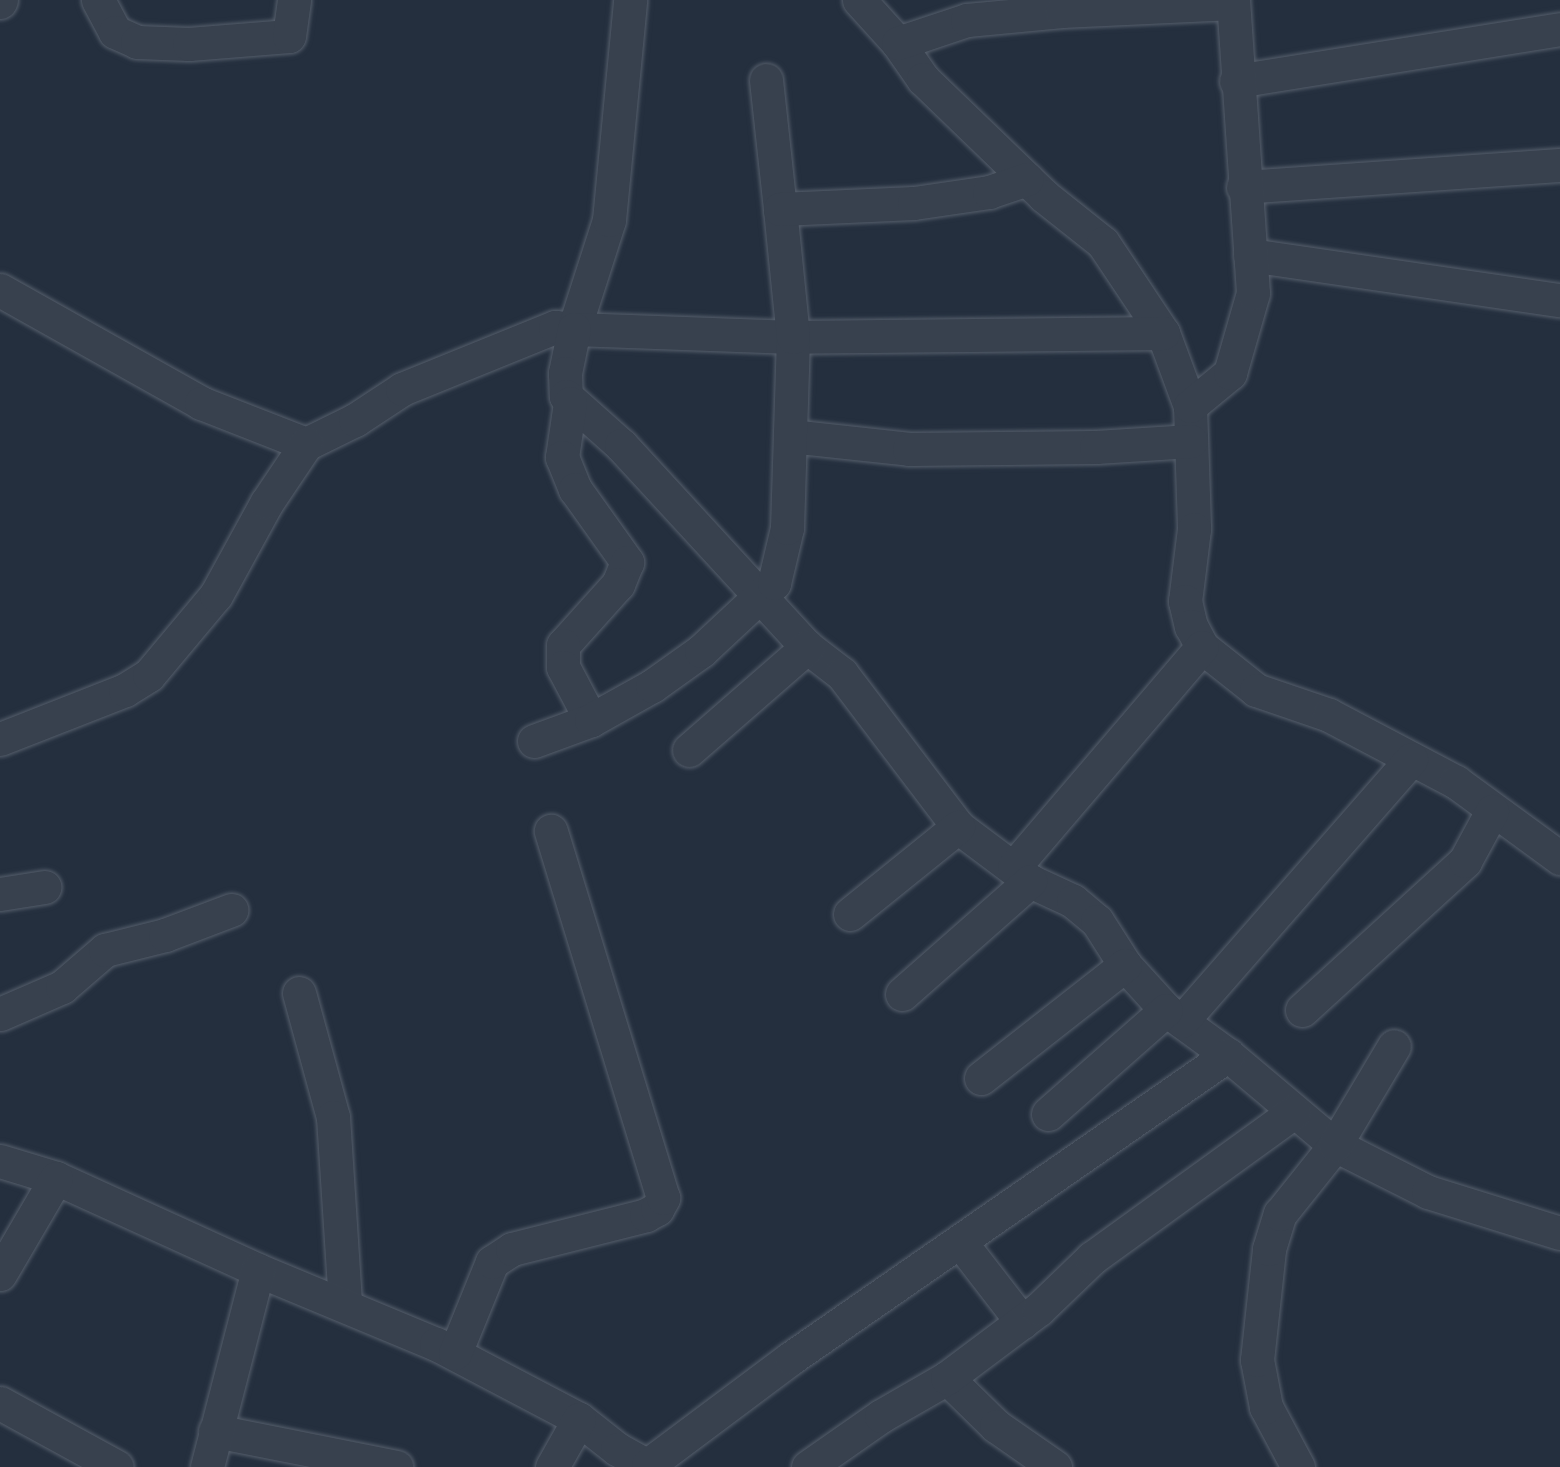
<!DOCTYPE html>
<html>
<head>
<meta charset="utf-8">
<style>
  body { margin:0 }
  #map { position:relative; width:1560px; height:1467px; overflow:hidden; background:#242f3e; font-family:Overpass,sans-serif }
  div>[style] { position:absolute }
  [style*='--x'] { left:calc(var(--x)*1px); top:calc(var(--y)*1px); width:calc(var(--w)*1px); rotate:calc(var(--a)*1deg) }
  .roads { filter:drop-shadow(0 0 2px #565f6c) drop-shadow(0 0 2px #565f6c) }
  .minor>* { height:33px; margin:-16.5px; padding:0 16.5px; transform-origin:16.5px; border-radius:16.5px; background:#38414e }
  span { translate:-50% -50%; white-space:nowrap; text-align:center; line-height:1.15; -webkit-text-stroke:4.5px #1d2633; paint-order:stroke }
</style>
</head>
<body>
<div id="map">
  <div class="roads">
    <div class="minor">
      <i style="--x:98;--y:0;--w:36;--a:62"></i>
      <i style="--x:115;--y:32;--w:24;--a:24"></i>
      <i style="--x:137;--y:42;--w:52;--a:2.2"></i>
      <i style="--x:189;--y:44;--w:100;--a:-4.6"></i>
      <i style="--x:289;--y:36;--w:36;--a:-82"></i>
      <i style="--x:859;--y:0;--w:58;--a:47.8"></i>
      <i style="--x:898;--y:43;--w:44;--a:55.2"></i>
      <i style="--x:923;--y:79;--w:168;--a:44"></i>
      <i style="--x:1044;--y:196;--w:75;--a:38.5"></i>
      <i style="--x:1103;--y:243;--w:108;--a:56.3"></i>
      <i style="--x:1163;--y:333;--w:78;--a:69.7"></i>
      <i style="--x:1190;--y:406;--w:123;--a:88.1"></i>
      <i style="--x:1194;--y:529;--w:73;--a:97.1"></i>
      <i style="--x:1185;--y:601;--w:26;--a:77"></i>
      <i style="--x:1191;--y:626;--w:24;--a:62"></i>
      <i style="--x:1202;--y:647;--w:69;--a:38.5"></i>
      <i style="--x:1256;--y:690;--w:77;--a:18.9"></i>
      <i style="--x:1329;--y:715;--w:144;--a:27.8"></i>
      <i style="--x:1456;--y:782;--w:129;--a:36.2"></i>
      <i style="--x:0;--y:2;--w:2;--a:-63"></i>
      <i style="--x:898;--y:43;--w:73;--a:-18.4"></i>
      <i style="--x:967;--y:20;--w:95;--a:-5.4"></i>
      <i style="--x:1062;--y:11;--w:171;--a:-2.7"></i>
      <i style="--x:766;--y:80;--w:130;--a:83.8"></i>
      <i style="--x:1236;--y:81;--w:328;--a:-9.1"></i>
      <i style="--x:1243;--y:187;--w:318;--a:-4"></i>
      <i style="--x:1250;--y:255;--w:313;--a:8.3"></i>
      <i style="--x:0;--y:290;--w:231;--a:29.3"></i>
      <i style="--x:201;--y:403;--w:113;--a:21.3"></i>
      <i style="--x:306;--y:444;--w:55;--a:-26.1"></i>
      <i style="--x:355;--y:420;--w:56;--a:-33.4"></i>
      <i style="--x:402;--y:389;--w:165;--a:-22.1"></i>
      <i style="--x:555;--y:327;--w:19;--a:6"></i>
      <i style="--x:574;--y:329;--w:114;--a:-72.2"></i>
      <i style="--x:609;--y:220;--w:221;--a:-84.5"></i>
      <i style="--x:1163;--y:333;--w:370;--a:179.4"></i>
      <i style="--x:793;--y:337;--w:219;--a:-177.9"></i>
      <i style="--x:574;--y:329;--w:45;--a:101.6"></i>
      <i style="--x:565;--y:373;--w:23;--a:88"></i>
      <i style="--x:566;--y:396;--w:74;--a:41.7"></i>
      <i style="--x:621;--y:445;--w:275;--a:47.4"></i>
      <i style="--x:807;--y:647;--w:44;--a:37.6"></i>
      <i style="--x:842;--y:674;--w:192;--a:52.8"></i>
      <i style="--x:958;--y:827;--w:90;--a:36.9"></i>
      <i style="--x:1030;--y:881;--w:47;--a:24.9"></i>
      <i style="--x:1073;--y:901;--w:31;--a:40"></i>
      <i style="--x:1097;--y:921;--w:52;--a:57.5"></i>
      <i style="--x:1125;--y:965;--w:61;--a:47.7"></i>
      <i style="--x:1166;--y:1010;--w:77;--a:36"></i>
      <i style="--x:1228;--y:1055;--w:140;--a:40.1"></i>
      <i style="--x:1335;--y:1145;--w:104;--a:26.8"></i>
      <i style="--x:1428;--y:1192;--w:138;--a:17.3"></i>
      <i style="--x:570;--y:403;--w:55;--a:98.4"></i>
      <i style="--x:562;--y:457;--w:35;--a:68"></i>
      <i style="--x:575;--y:489;--w:90;--a:54.5"></i>
      <i style="--x:627;--y:562;--w:24;--a:112"></i>
      <i style="--x:618;--y:584;--w:82;--a:132"></i>
      <i style="--x:563;--y:645;--w:22;--a:90"></i>
      <i style="--x:563;--y:667;--w:60;--a:62.2"></i>
      <i style="--x:1190;--y:406;--w:52;--a:-39.5"></i>
      <i style="--x:1230;--y:373;--w:83;--a:-74"></i>
      <i style="--x:1253;--y:293;--w:294;--a:-93.9"></i>
      <i style="--x:790;--y:436;--w:120;--a:6.2"></i>
      <i style="--x:909;--y:449;--w:187;--a:-0.6"></i>
      <i style="--x:1096;--y:447;--w:95;--a:-3.6"></i>
      <i style="--x:0;--y:739;--w:134;--a:-21.4"></i>
      <i style="--x:125;--y:690;--w:28;--a:-32"></i>
      <i style="--x:149;--y:675;--w:104;--a:-50.1"></i>
      <i style="--x:216;--y:595;--w:106;--a:-61.3"></i>
      <i style="--x:267;--y:502;--w:70;--a:-56.1"></i>
      <i style="--x:534;--y:741;--w:61;--a:-20.2"></i>
      <i style="--x:591;--y:720;--w:70;--a:-29.1"></i>
      <i style="--x:652;--y:686;--w:60;--a:-35.5"></i>
      <i style="--x:701;--y:651;--w:100;--a:-43"></i>
      <i style="--x:774;--y:583;--w:57;--a:-76.7"></i>
      <i style="--x:787;--y:528;--w:191;--a:-88.2"></i>
      <i style="--x:793;--y:337;--w:129;--a:-95.8"></i>
      <i style="--x:780;--y:209;--w:134;--a:-2.6"></i>
      <i style="--x:914;--y:203;--w:76;--a:-8.3"></i>
      <i style="--x:989;--y:192;--w:40;--a:-18.9"></i>
      <i style="--x:689;--y:750;--w:157;--a:-41.1"></i>
      <i style="--x:1014;--y:867;--w:289;--a:-49.5"></i>
      <i style="--x:0;--y:894;--w:45;--a:-9"></i>
      <i style="--x:850;--y:914;--w:139;--a:-38.9"></i>
      <i style="--x:299;--y:993;--w:129;--a:74.7"></i>
      <i style="--x:333;--y:1117;--w:187;--a:86.3"></i>
      <i style="--x:902;--y:994;--w:171;--a:-41.4"></i>
      <i style="--x:1302;--y:1010;--w:221;--a:-42.4"></i>
      <i style="--x:1465;--y:861;--w:57;--a:-61.6"></i>
      <i style="--x:0;--y:1014;--w:68;--a:-23.5"></i>
      <i style="--x:62;--y:987;--w:57;--a:-40.7"></i>
      <i style="--x:105;--y:950;--w:62;--a:-14"></i>
      <i style="--x:165;--y:935;--w:71;--a:-20.7"></i>
      <i style="--x:1182;--y:1021;--w:348;--a:-48.8"></i>
      <i style="--x:981;--y:1078;--w:183;--a:-38.1"></i>
      <i style="--x:1048;--y:1114;--w:157;--a:-41.4"></i>
      <i style="--x:0;--y:1161;--w:59;--a:16.9"></i>
      <i style="--x:56;--y:1178;--w:222;--a:24.5"></i>
      <i style="--x:258;--y:1270;--w:193;--a:22.6"></i>
      <i style="--x:436;--y:1344;--w:161;--a:27.7"></i>
      <i style="--x:579;--y:1419;--w:48;--a:38.3"></i>
      <i style="--x:617;--y:1449;--w:38;--a:29"></i>
      <i style="--x:961;--y:1243;--w:100;--a:52.3"></i>
      <i style="--x:0;--y:1274;--w:111;--a:-59.7"></i>
      <i style="--x:455;--y:1353;--w:98;--a:-67.9"></i>
      <i style="--x:492;--y:1262;--w:24;--a:-33"></i>
      <i style="--x:512;--y:1249;--w:138;--a:-14.2"></i>
      <i style="--x:646;--y:1215;--w:13;--a:-29"></i>
      <i style="--x:657;--y:1209;--w:13;--a:-61"></i>
      <i style="--x:663;--y:1198;--w:384;--a:-107"></i>
      <i style="--x:947;--y:1378;--w:69;--a:44.4"></i>
      <i style="--x:996;--y:1426;--w:72;--a:34.8"></i>
      <i style="--x:0;--y:1403;--w:133;--a:28.7"></i>
      <i style="--x:215;--y:1431;--w:185;--a:11.2"></i>
      <i style="--x:648;--y:1465;--w:179;--a:-36.8"></i>
      <i style="--x:791;--y:1358;--w:532;--a:-34.74"></i>
      <i style="--x:207;--y:1467;--w:203;--a:-75.5"></i>
      <i style="--x:552;--y:1467;--w:55;--a:-60.6"></i>
      <i style="--x:808;--y:1467;--w:89;--a:-34.9"></i>
      <i style="--x:881;--y:1416;--w:76;--a:-29.9"></i>
      <i style="--x:947;--y:1378;--w:115;--a:-36.9"></i>
      <i style="--x:1039;--y:1309;--w:74;--a:-43.9"></i>
      <i style="--x:1092;--y:1258;--w:249;--a:-35.9"></i>
      <i style="--x:1298;--y:1467;--w:68;--a:-118.1"></i>
      <i style="--x:1266;--y:1407;--w:48;--a:-100.8"></i>
      <i style="--x:1257;--y:1360;--w:112;--a:-83.8"></i>
      <i style="--x:1269;--y:1249;--w:37;--a:-73"></i>
      <i style="--x:1280;--y:1214;--w:88;--a:-51.4"></i>
      <i style="--x:1335;--y:1145;--w:115;--a:-59.2"></i>
    </div>
  </div>
</div>
</body>
</html>
